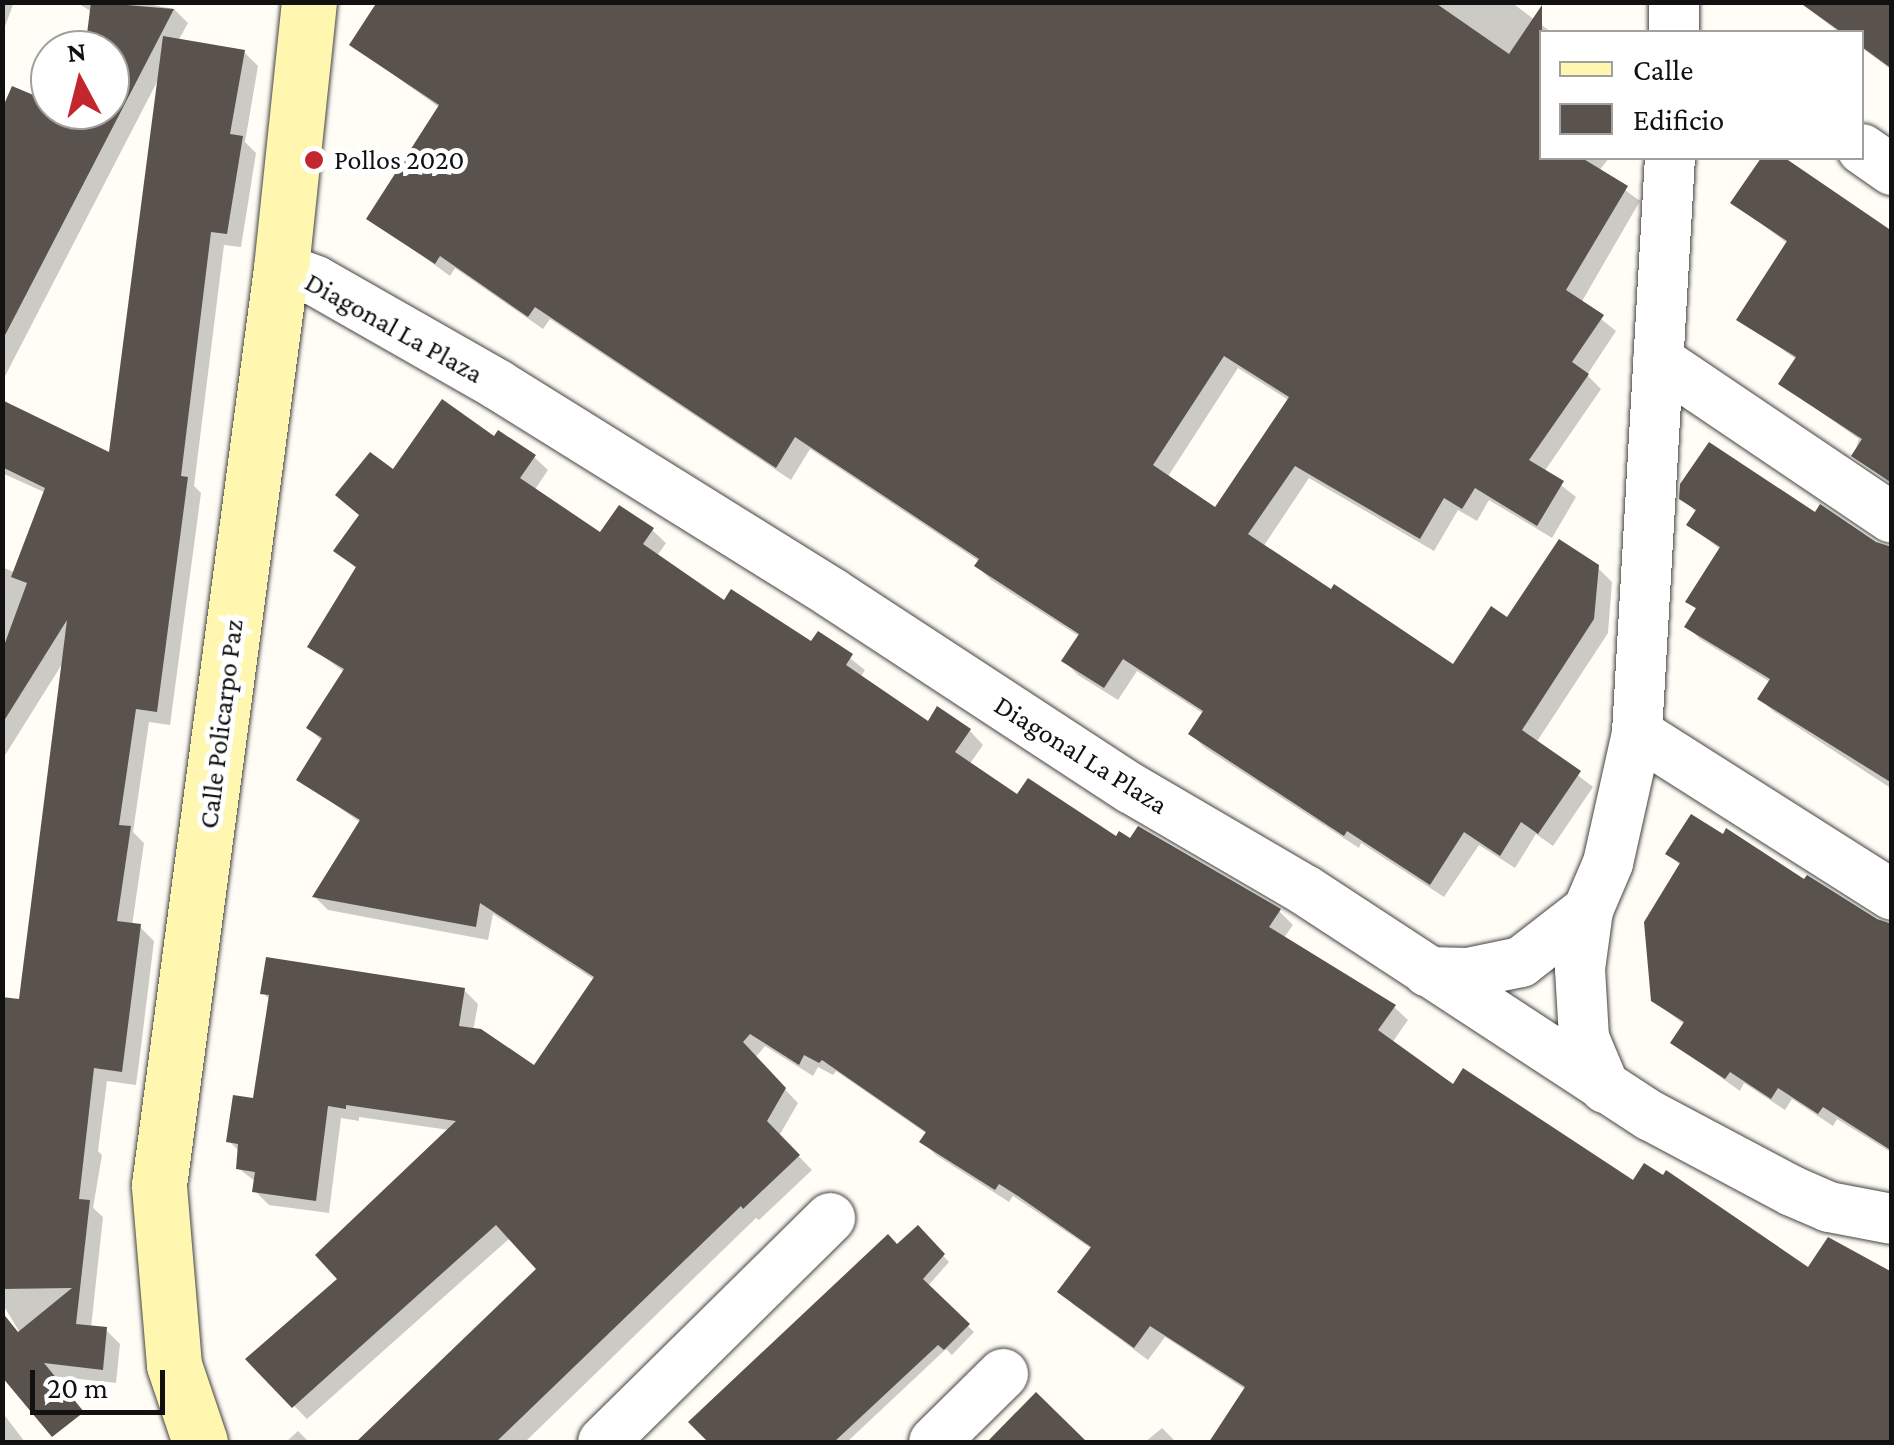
<!DOCTYPE html>
<html>
<head>
<meta charset="utf-8">
<style>
  body { margin:0 }
  #map { position:relative; width:1894px; height:1445px; overflow:hidden; background:#fffdf5; font-family:"Crimson Pro",serif }
  div>[style] { position:absolute }
  [style*='--x'] { left:calc(var(--x)*1px); top:calc(var(--y)*1px); width:calc(var(--w)*1px); rotate:calc(var(--a)*1deg) }
  .shadow>* { inset:0; background:#0003 }
  .building>* { inset:0; background:#5a524d }
  .roads { filter:drop-shadow(0 0 2px #444) drop-shadow(0 0 2px #444) }
  .street>* { height:50px; margin:-25px; padding:0 25px; transform-origin:25px; border-radius:25px; background:#fff }
  .secondary>* { height:55px; margin:-27.5px; padding:0 27.5px; transform-origin:27.5px; border-radius:27.5px; background:#fff6b0 }
  .dots>* { width:28px; height:28px; translate:-50% -50%; box-sizing:border-box; border:5px solid #fff; border-radius:50% }
  span { translate:-50% -50%; white-space:nowrap; text-align:center; line-height:1.15; -webkit-text-stroke:10px #fff; paint-order:stroke }
  .poi-label { font-size:28px; color:#111 }
  .left { translate:0 -50%; text-align:left }
  .street-label { font-size:28px; color:#111 }
  .frame { position:absolute; inset:0; border:5px solid #111; pointer-events:none }
  .legend { position:absolute; left:1539px; top:30px; width:325px; height:130px; box-sizing:border-box; background:#fff; border:2px solid #a0a0a0; margin:0; padding:12px 18px; list-style:none; font-size:30px; color:#111 }
  .legend li { display:flex; align-items:center; gap:20px; height:50px }
  .legend b { width:50px; border:2px solid #a0a0a0 }
  .north { position:absolute; left:30px; top:30px; width:100px; height:100px; box-sizing:border-box; background:#fff; border:2px solid #a0a0a0; border-radius:50%; rotate:353deg; font-size:28px; font-weight:700; line-height:40px; text-align:center; color:#111 }
  .north::after { content:''; display:block; margin:auto; width:35px; height:45px; background:#c4262e; clip-path:polygon(50% 0,100% 100%,50% 72%,0 100%) }
  .scale { position:absolute; left:30px; top:1370px; width:135px; height:45px; box-sizing:border-box; border:5px solid #111; border-top:0; padding-left:12px; font-size:30px; line-height:35px; white-space:nowrap; color:#111; -webkit-text-stroke:8px #fff; paint-order:stroke }
</style>
</head>
<body>
<div id="map">
  <div class="shadow">
    <i style="clip-path:polygon(2px 2px,14px 2px,4px 29px,2px 29px)"></i>
    <i style="clip-path:polygon(76px 2px,137px 2px,174px 9px,188px 23px,178px 41px,244px 52px,258px 66px,245px 142px,256px 153px,241px 247px,224px 245px,194px 486px,201px 493px,170px 725px,149px 722px,133px 832px,144px 843px,132px 926px,140px 927px,154px 941px,141px 1047px,136px 1085px,107px 1081px,98px 1151px,102px 1155px,93px 1208px,103px 1217px,91px 1328px,106px 1330px,120px 1344px,116px 1383px,52px 1376px,37px 1361px,2px 1303px,2px 1000px,21px 1002px,64px 661px,2px 760px,2px 567px,16px 573px,46px 493px,2px 473px,2px 402px,111px 455px,159px 78px,2px 382px,2px 115px,50px 104px,50px 110px,110px 110px,110px 50px,87px 50px,92px 12px)"></i>
    <i style="clip-path:polygon(evenodd,379px 2px,1511px 2px,1551px 32px,1542px 32px,1542px 158px,1609px 158px,1599px 171px,1640px 201px,1581px 303px,1616px 331px,1587px 375px,1601px 389px,1544px 472px,1576px 497px,1552px 538px,1489px 500px,1477px 521px,1458px 510px,1434px 551px,1309px 478px,1263px 547px,1453px 667px,1508px 620px,1597px 567px,1612px 582px,1608px 633px,1536px 743px,1593px 787px,1553px 846px,1536px 834px,1515px 868px,1479px 845px,1444px 897px,1361px 843px,1359px 848px,1205px 748px,1191px 734px,1204px 714px,1137px 671px,1118px 700px,1078px 675px,1064px 661px,1080px 637px,991px 580px,977px 566px,980px 562px,810px 449px,791px 480px,550px 319px,543px 329px,455px 268px,450px 276px,370px 218px,440px 108px,352px 45px,379px 2px,1238px 368px,1290px 401px,1216px 510px,1167px 478px,1238px 368px)"></i>
    <i style="clip-path:polygon(1799px 2px,1892px 2px,1892px 70px,1862px 48px,1862px 32px,1839px 32px)"></i>
    <i style="clip-path:polygon(1764px 158px,1781px 158px,1892px 234px,1892px 485px,1854px 455px,1859px 439px,1781px 384px,1797px 360px,1740px 319px,1788px 244px,1733px 202px)"></i>
    <i style="clip-path:polygon(495px 440px,534px 457px,548px 470px,534px 491px,600px 536px,652px 530px,666px 543px,657px 556px,725px 603px,812px 645px,819px 634px,865px 670px,860px 678px,929px 724px,938px 710px,970px 731px,983px 745px,969px 765px,1018px 797px,1279px 911px,1293px 925px,1283px 939px,1394px 1007px,1408px 1020px,1392px 1043px,1454px 1088px,1809px 1271px,1892px 1276px,1892px 1442px,1212px 1442px,1246px 1390px,1165px 1337px,1148px 1360px,1074px 1305px,1060px 1291px,1092px 1249px,1013px 1196px,1009px 1202px,936px 1155px,922px 1142px,927px 1134px,836px 1071px,833px 1075px,818px 1067px,813px 1076px,765px 1046px,755px 1058px,798px 1103px,779px 1136px,812px 1170px,759px 1220px,756px 1218px,525px 1442px,359px 1442px,540px 1269px,511px 1237px,307px 1419px,248px 1359px,341px 1280px,449px 1130px,359px 1117px,359px 1121px,341px 1118px,329px 1213px,269px 1205px,255px 1191px,256px 1182px,238px 1168px,240px 1152px,229px 1141px,255px 1101px,271px 1001px,263px 993px,464px 990px,478px 1004px,473px 1031px,535px 1068px,595px 980px,493px 914px,488px 940px,328px 910px,315px 897px,361px 823px,299px 779px,322px 741px,309px 728px,344px 672px,310px 646px,358px 570px,337px 551px,393px 473px)"></i>
    <i style="clip-path:polygon(1682px 498px,1816px 516px,1892px 549px,1892px 789px,1773px 711px,1760px 699px,1770px 682px,1700px 639px,1687px 626px,1697px 610px,1688px 601px,1721px 550px,1689px 525px,1695px 511px)"></i>
    <i style="clip-path:polygon(1668px 853px,1805px 882px,1892px 929px,1892px 1153px,1837px 1119px,1833px 1126px,1792px 1099px,1785px 1110px,1744px 1083px,1740px 1091px,1673px 1043px,1685px 1025px,1653px 1000px,1681px 866px)"></i>
    <i style="clip-path:polygon(918px 1229px,949px 1262px,927px 1287px,974px 1332px,952px 1355px,946px 1349px,847px 1442px,712px 1442px,692px 1422px)"></i>
    <i style="clip-path:polygon(2px 1412px,25px 1442px,2px 1442px)"></i>
    <i style="clip-path:polygon(1162px 1428px,1176px 1442px,1145px 1442px)"></i>
    <i style="clip-path:polygon(298px 1431px,309px 1442px,286px 1442px)"></i>
  </div>
  <div class="building">
    <i style="clip-path:polygon(91px 2px,174px 9px,2px 341px,2px 109px,12px 86px,50px 102px,50px 110px,110px 110px,110px 50px,85px 50px)"></i>
    <i style="clip-path:polygon(evenodd,377px 2px,1434px 2px,1509px 54px,1542px 5px,1542px 158px,1582px 158px,1628px 186px,1566px 290px,1604px 315px,1572px 362px,1589px 374px,1529px 460px,1564px 481px,1537px 526px,1475px 488px,1462px 509px,1444px 498px,1420px 539px,1295px 466px,1248px 534px,1331px 589px,1334px 584px,1453px 664px,1491px 606px,1507px 617px,1559px 539px,1599px 565px,1594px 619px,1522px 730px,1581px 771px,1538px 834px,1521px 822px,1500px 856px,1464px 832px,1430px 885px,1347px 831px,1344px 836px,1188px 734px,1203px 711px,1123px 659px,1104px 688px,1061px 661px,1079px 634px,974px 566px,979px 559px,795px 437px,776px 468px,535px 307px,528px 317px,440px 256px,435px 264px,366px 219px,439px 105px,349px 45px,377px 2px,1224px 356px,1289px 397px,1215px 507px,1153px 465px,1224px 356px)"></i>
    <i style="clip-path:polygon(1799px 2px,1892px 2px,1892px 69px,1862px 47px,1862px 32px,1841px 32px)"></i>
    <i style="clip-path:polygon(163px 36px,245px 50px,230px 134px,243px 136px,227px 234px,211px 232px,181px 476px,188px 477px,157px 712px,136px 709px,119px 825px,131px 826px,117px 921px,141px 924px,122px 1072px,94px 1068px,79px 1199px,90px 1200px,76px 1324px,107px 1327px,103px 1370px,44px 1363px,84px 1412px,52px 1437px,2px 1377px,2px 1312px,18px 1332px,72px 1288px,2px 1289px,2px 997px,19px 999px,67px 620px,2px 724px,2px 651px,27px 583px,11px 577px,45px 488px,2px 467px,2px 400px,109px 452px)"></i>
    <i style="clip-path:polygon(1761px 158px,1785px 158px,1892px 231px,1892px 483px,1851px 456px,1862px 439px,1778px 384px,1796px 357px,1736px 320px,1787px 241px,1730px 203px)"></i>
    <i style="clip-path:polygon(442px 399px,494px 436px,498px 430px,536px 455px,520px 478px,600px 532px,619px 505px,654px 528px,643px 544px,724px 600px,731px 589px,811px 641px,818px 631px,853px 654px,846px 665px,928px 721px,937px 706px,971px 729px,955px 752px,1017px 794px,1028px 778px,1116px 836px,1119px 831px,1130px 838px,1138px 826px,1281px 909px,1269px 927px,1396px 1005px,1378px 1030px,1453px 1084px,1463px 1068px,1633px 1180px,1644px 1163px,1663px 1175px,1666px 1170px,1808px 1267px,1828px 1237px,1892px 1272px,1892px 1442px,1209px 1442px,1245px 1387px,1150px 1326px,1134px 1348px,1057px 1292px,1091px 1247px,1018px 1196px,999px 1184px,995px 1190px,919px 1142px,926px 1132px,822px 1060px,819px 1063px,804px 1055px,799px 1065px,750px 1034px,743px 1042px,786px 1088px,767px 1121px,800px 1155px,743px 1209px,741px 1206px,496px 1442px,356px 1442px,536px 1269px,496px 1225px,292px 1408px,245px 1359px,337px 1279px,315px 1255px,456px 1121px,346px 1105px,346px 1109px,328px 1106px,316px 1201px,252px 1192px,255px 1172px,236px 1169px,238px 1144px,226px 1142px,233px 1095px,253px 1098px,269px 995px,260px 994px,266px 957px,465px 988px,459px 1026px,481px 1029px,534px 1065px,594px 977px,480px 903px,476px 927px,312px 897px,360px 820px,296px 780px,322px 738px,306px 728px,344px 669px,307px 647px,356px 567px,333px 551px,359px 515px,335px 495px,370px 452px,393px 469px)"></i>
    <i style="clip-path:polygon(1709px 442px,1815px 512px,1820px 504px,1876px 542px,1892px 547px,1892px 783px,1757px 699px,1770px 679px,1684px 627px,1696px 608px,1685px 602px,1720px 547px,1686px 525px,1696px 510px,1679px 499px,1680px 484px)"></i>
    <i style="clip-path:polygon(1691px 814px,1723px 834px,1726px 828px,1804px 879px,1807px 875px,1877px 919px,1892px 924px,1892px 1151px,1823px 1107px,1818px 1114px,1778px 1088px,1771px 1099px,1730px 1072px,1725px 1079px,1670px 1043px,1684px 1022px,1651px 1001px,1644px 922px,1680px 863px,1665px 854px)"></i>
    <i style="clip-path:polygon(918px 1225px,945px 1254px,923px 1279px,970px 1324px,944px 1350px,938px 1345px,834px 1442px,708px 1442px,688px 1422px,888px 1234px,897px 1244px)"></i>
    <i style="clip-path:polygon(1036px 1392px,1087px 1442px,987px 1442px)"></i>
  </div>
  <div class="roads">
    <div class="street">
      <i style="--x:1674;--y:2;--w:30;--a:90"></i>
      <i style="--x:1862;--y:149;--w:37;--a:35"></i>
      <i style="--x:281;--y:268;--w:37;--a:20"></i>
      <i style="--x:316;--y:281;--w:210;--a:29.7"></i>
      <i style="--x:498;--y:385;--w:393;--a:31.9"></i>
      <i style="--x:832;--y:593;--w:358;--a:33.2"></i>
      <i style="--x:1132;--y:789;--w:200;--a:30.3"></i>
      <i style="--x:1305;--y:890;--w:413;--a:33.2"></i>
      <i style="--x:1651;--y:1116;--w:160;--a:28"></i>
      <i style="--x:1792;--y:1191;--w:40;--a:23.4"></i>
      <i style="--x:1829;--y:1207;--w:64;--a:10.8"></i>
      <i style="--x:1658;--y:360;--w:282;--a:34"></i>
      <i style="--x:1637;--y:733;--w:302;--a:32.4"></i>
      <i style="--x:1428;--y:972;--w:40;--a:1.4"></i>
      <i style="--x:1468;--y:973;--w:54;--a:-11.7"></i>
      <i style="--x:1521;--y:962;--w:85;--a:-37.8"></i>
      <i style="--x:1605;--y:1088;--w:54;--a:-112.8"></i>
      <i style="--x:1584;--y:1038;--w:69;--a:-93.3"></i>
      <i style="--x:1580;--y:969;--w:60;--a:-82.3"></i>
      <i style="--x:1588;--y:910;--w:51;--a:-66.9"></i>
      <i style="--x:1608;--y:863;--w:133;--a:-77.4"></i>
      <i style="--x:1637;--y:733;--w:576;--a:-86.72"></i>
      <i style="--x:603;--y:1442;--w:319;--a:-44.6"></i>
      <i style="--x:934;--y:1442;--w:97;--a:-44.6"></i>
    </div>
    <div class="secondary">
      <i style="--x:200;--y:1442;--w:81;--a:-108.7"></i>
      <i style="--x:174;--y:1365;--w:181;--a:-94.8"></i>
      <i style="--x:159;--y:1185;--w:925;--a:-82.42"></i>
      <i style="--x:281;--y:268;--w:267;--a:-84"></i>
    </div>
  </div>
  <div class="dots">
    <i style="left:314px;top:160px;background:#c4262e"></i>
  </div>
  <div class="poi-label">
    <span class="left" style="left:334px;top:160px">Pollos 2020</span>
  </div>
  <div class="street-label">
    <span style="left:394px;top:328px;rotate:29deg">Diagonal La Plaza</span>
    <span style="left:221px;top:724px;rotate:-83deg">Calle Policarpo Paz</span>
    <span style="left:1081px;top:755px;rotate:32deg">Diagonal La Plaza</span>
  </div>
  <div class="frame"></div>
  <ul class="legend">
  <li><b style="height:12px;background:#fff6b0"></b>Calle</li>
  <li><b style="height:28px;background:#5a524d"></b>Edificio</li>
  </ul>
  <div class="north">N</div>
  <div class="scale">20 m</div>
</div>
</body>
</html>
